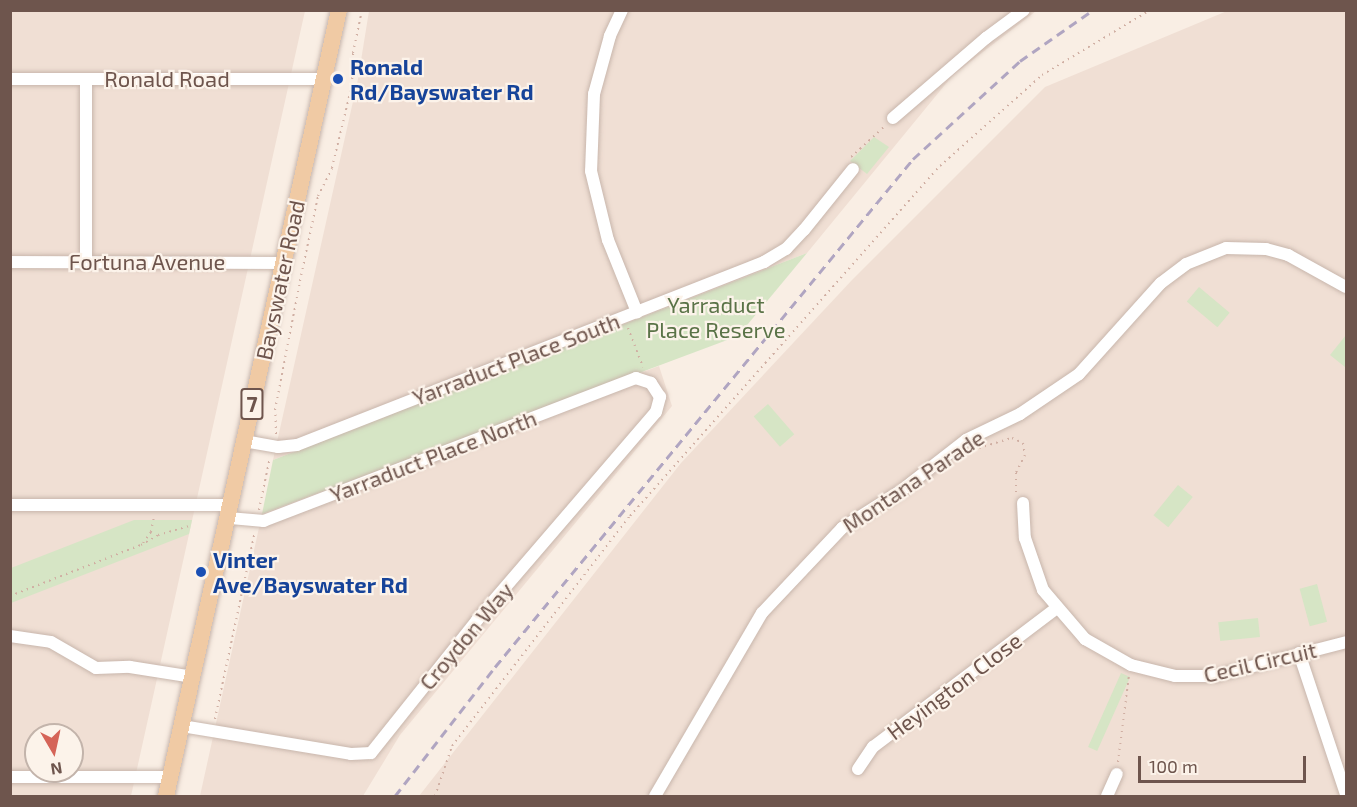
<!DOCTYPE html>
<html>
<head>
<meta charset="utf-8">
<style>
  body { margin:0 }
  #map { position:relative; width:1357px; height:807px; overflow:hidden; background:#f9eee4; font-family:"Exo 2",sans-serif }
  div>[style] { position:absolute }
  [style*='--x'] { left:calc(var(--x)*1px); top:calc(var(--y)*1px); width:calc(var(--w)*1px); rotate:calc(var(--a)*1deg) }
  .residential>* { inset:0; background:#f0dfd4 }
  .green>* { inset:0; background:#d6e5c5; transform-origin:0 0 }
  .path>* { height:2px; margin-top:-1px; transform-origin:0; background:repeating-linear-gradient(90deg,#d0afa3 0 1.5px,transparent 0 6px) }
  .roads { filter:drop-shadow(0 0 2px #c8b6ac) drop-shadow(0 0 2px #c8b6ac) }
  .minor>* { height:12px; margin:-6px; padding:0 6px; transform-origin:6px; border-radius:6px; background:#fff }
  .major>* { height:16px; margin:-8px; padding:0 8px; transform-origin:8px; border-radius:8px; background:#f0caa4 }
  .rail>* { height:3px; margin-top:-1.5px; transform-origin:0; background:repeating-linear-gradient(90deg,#b0a5c1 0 9px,transparent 0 15px) }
  .dots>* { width:16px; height:16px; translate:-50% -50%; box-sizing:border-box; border:3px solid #fcf3ea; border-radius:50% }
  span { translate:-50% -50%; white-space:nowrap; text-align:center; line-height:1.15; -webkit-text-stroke:4.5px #fcf3ea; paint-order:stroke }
  .shield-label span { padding:2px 4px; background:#fcf3ea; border:2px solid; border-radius:4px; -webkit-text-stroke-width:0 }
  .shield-label { font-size:21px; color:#6e554d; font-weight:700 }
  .transit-label { font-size:22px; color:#164399; font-weight:700 }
  .left { translate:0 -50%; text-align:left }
  .street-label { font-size:22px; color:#6e554d }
  .park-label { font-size:22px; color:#5a7347 }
  .frame { position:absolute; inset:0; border:12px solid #6e554d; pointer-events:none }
  .north { position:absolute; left:24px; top:723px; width:60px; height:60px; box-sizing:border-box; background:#fcf3ea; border:2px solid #c3b4ab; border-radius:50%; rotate:171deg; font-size:16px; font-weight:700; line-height:24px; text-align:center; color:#6e554d }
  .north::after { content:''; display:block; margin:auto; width:21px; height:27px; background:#d56458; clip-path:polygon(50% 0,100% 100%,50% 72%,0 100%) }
  .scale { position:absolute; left:1138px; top:756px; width:168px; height:27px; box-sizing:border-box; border:3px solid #6e554d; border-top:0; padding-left:8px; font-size:18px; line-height:21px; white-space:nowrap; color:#6e554d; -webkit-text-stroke:4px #fcf3ea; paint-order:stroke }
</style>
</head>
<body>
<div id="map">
  <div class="residential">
    <i style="clip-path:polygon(evenodd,10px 11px,305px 11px,131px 796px,11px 796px,10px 11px,36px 735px,72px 735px,72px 771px,36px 771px,36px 735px)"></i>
    <i style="clip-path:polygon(369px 11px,1036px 11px,953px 75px,807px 253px,273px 460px,358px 79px)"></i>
    <i style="clip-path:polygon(1227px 11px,1346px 11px,1346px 796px,419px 796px,681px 463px,852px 280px,1045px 87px)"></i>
    <i style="clip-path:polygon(659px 366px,672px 406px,400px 735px,363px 796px,200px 796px,262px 514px)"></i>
  </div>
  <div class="green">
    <i style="clip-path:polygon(874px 137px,889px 147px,867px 174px,850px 161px)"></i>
    <i style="clip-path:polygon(807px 253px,738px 336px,262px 514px,273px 460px)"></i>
    <i style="left:1199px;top:287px;width:40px;height:19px;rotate:40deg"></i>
    <i style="clip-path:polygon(1346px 335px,1346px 365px,1345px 367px,1330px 355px)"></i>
    <i style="left:768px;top:404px;width:40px;height:19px;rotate:49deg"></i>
    <i style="left:1178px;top:485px;width:19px;height:39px;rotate:39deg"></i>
    <i style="clip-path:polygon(134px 520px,192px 520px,189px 534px,11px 603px,11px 568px)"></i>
    <i style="left:1317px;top:584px;width:39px;height:18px;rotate:75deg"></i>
    <i style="left:1258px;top:618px;width:19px;height:40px;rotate:84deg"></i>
    <i style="left:1121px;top:673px;width:10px;height:81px;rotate:24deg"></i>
  </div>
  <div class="path">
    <i style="--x:851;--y:157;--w:47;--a:-42.4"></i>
    <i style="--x:628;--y:328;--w:42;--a:69"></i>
    <i style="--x:276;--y:434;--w:24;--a:-92"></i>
    <i style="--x:275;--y:410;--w:131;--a:-79"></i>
    <i style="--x:300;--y:281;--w:87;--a:-78"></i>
    <i style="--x:318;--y:196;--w:31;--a:-63"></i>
    <i style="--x:332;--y:168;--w:85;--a:-76.5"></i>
    <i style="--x:352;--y:85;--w:32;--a:-88"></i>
    <i style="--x:353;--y:53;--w:44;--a:-78.2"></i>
    <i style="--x:979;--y:448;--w:34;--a:-17"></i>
    <i style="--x:1012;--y:438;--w:12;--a:24"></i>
    <i style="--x:1023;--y:443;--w:12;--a:81"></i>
    <i style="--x:1025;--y:455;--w:20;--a:117"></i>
    <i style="--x:1016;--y:473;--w:21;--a:90"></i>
    <i style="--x:259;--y:510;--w:54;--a:-78.3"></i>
    <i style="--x:143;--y:543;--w:14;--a:-54"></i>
    <i style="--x:151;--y:532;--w:16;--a:-79"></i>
    <i style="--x:10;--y:596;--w:141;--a:-21.3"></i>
    <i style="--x:141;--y:545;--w:20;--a:-30"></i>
    <i style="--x:158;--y:535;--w:33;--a:-16"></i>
    <i style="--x:215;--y:719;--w:192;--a:-78"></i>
    <i style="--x:1118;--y:762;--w:88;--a:-82.8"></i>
    <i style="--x:435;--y:796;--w:53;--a:-71.2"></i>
    <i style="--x:452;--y:746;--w:291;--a:-52.3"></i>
    <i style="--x:630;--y:516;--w:468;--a:-48.5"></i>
    <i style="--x:940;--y:166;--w:137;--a:-41.7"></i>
    <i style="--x:1042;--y:75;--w:126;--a:-31"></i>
  </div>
  <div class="roads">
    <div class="minor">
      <i style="--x:622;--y:10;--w:29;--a:115"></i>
      <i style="--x:610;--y:36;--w:60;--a:105.4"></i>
      <i style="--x:594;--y:94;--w:77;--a:92.2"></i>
      <i style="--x:591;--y:171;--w:71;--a:76.2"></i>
      <i style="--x:608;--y:240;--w:78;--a:68.1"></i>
      <i style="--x:10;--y:79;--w:314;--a:0"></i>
      <i style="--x:86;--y:79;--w:183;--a:90"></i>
      <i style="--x:893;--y:118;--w:123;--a:-40.7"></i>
      <i style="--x:986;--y:38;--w:47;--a:-36.4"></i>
      <i style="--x:10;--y:262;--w:273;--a:0.2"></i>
      <i style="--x:244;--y:441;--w:35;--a:10"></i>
      <i style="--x:278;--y:447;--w:19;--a:-6"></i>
      <i style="--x:297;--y:445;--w:502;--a:-21.4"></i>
      <i style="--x:764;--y:262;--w:26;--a:-31"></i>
      <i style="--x:786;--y:249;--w:26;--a:-47"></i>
      <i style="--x:804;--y:230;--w:78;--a:-51.2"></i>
      <i style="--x:1023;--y:503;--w:35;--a:87"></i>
      <i style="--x:1025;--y:538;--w:55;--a:70.9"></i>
      <i style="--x:1043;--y:590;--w:65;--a:49.4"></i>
      <i style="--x:1085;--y:639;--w:53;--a:29.5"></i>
      <i style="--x:1131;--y:665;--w:45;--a:14"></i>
      <i style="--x:1175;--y:676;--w:40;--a:0"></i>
      <i style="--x:1215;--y:676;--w:135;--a:-14.5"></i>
      <i style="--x:10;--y:505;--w:221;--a:0"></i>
      <i style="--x:10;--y:636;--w:41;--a:8.3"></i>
      <i style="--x:51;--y:642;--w:52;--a:30"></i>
      <i style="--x:96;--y:668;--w:34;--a:-2"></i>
      <i style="--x:130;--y:667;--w:64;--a:9"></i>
      <i style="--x:1299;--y:653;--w:149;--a:71.6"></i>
      <i style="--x:182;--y:726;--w:171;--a:9.4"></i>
      <i style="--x:351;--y:754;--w:20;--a:-3"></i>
      <i style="--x:371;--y:753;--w:170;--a:-51.4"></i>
      <i style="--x:477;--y:620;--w:274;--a:-49.3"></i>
      <i style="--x:656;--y:412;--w:16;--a:-75"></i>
      <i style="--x:660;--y:397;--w:17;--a:-123"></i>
      <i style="--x:651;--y:383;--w:16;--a:-162"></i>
      <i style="--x:636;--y:378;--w:399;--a:159"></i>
      <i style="--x:264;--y:521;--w:36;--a:-175"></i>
      <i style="--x:858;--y:769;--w:27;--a:-56"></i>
      <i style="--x:873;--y:747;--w:231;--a:-37.1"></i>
      <i style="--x:10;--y:777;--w:160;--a:0"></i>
      <i style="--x:655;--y:796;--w:212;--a:-59.7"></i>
      <i style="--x:762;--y:613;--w:117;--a:-46.7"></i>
      <i style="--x:842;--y:528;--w:71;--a:-32.3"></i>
      <i style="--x:902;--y:490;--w:81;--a:-38"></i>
      <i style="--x:966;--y:440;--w:60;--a:-25.7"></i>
      <i style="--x:1020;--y:414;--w:71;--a:-34.1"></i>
      <i style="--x:1079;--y:374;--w:122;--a:-48"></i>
      <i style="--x:1161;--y:283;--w:31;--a:-37"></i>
      <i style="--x:1186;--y:264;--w:43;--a:-21.8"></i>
      <i style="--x:1226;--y:248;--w:40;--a:1.4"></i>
      <i style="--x:1266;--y:249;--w:23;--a:15"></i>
      <i style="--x:1288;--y:255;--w:66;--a:28.9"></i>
      <i style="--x:1107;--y:796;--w:24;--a:-66"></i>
    </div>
    <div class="major">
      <i style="--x:166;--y:796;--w:805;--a:-77.59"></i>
    </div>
  </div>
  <div class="rail">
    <i style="--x:395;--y:796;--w:163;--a:-52.2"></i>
    <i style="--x:495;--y:667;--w:658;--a:-50.55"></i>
    <i style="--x:913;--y:159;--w:145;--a:-42.5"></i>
    <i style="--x:1020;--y:61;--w:89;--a:-34.9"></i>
  </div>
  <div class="dots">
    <i style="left:338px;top:79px;background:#1a4fb4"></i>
    <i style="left:201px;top:572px;background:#1a4fb4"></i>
  </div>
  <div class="shield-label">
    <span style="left:252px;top:404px">7</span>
  </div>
  <div class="transit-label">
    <span class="left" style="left:350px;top:79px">Ronald<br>Rd/Bayswater Rd</span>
    <span class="left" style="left:213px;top:572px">Vinter<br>Ave/Bayswater Rd</span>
  </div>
  <div class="street-label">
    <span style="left:167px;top:79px">Ronald Road</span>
    <span style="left:147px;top:262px">Fortuna Avenue</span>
    <span style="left:280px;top:280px;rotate:-78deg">Bayswater Road</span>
    <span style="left:516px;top:359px;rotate:-21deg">Yarraduct Place South</span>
    <span style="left:433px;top:456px;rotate:-21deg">Yarraduct Place North</span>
    <span style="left:913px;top:481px;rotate:-34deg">Montana Parade</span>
    <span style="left:466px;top:636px;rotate:-50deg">Croydon Way</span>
    <span style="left:1260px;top:662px;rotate:-13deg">Cecil Circuit</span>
    <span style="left:954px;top:686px;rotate:-37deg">Heyington Close</span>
  </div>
  <div class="park-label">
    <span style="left:716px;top:317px">Yarraduct<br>Place Reserve</span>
  </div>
  <div class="frame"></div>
  <div class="north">N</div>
  <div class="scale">100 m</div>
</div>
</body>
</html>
